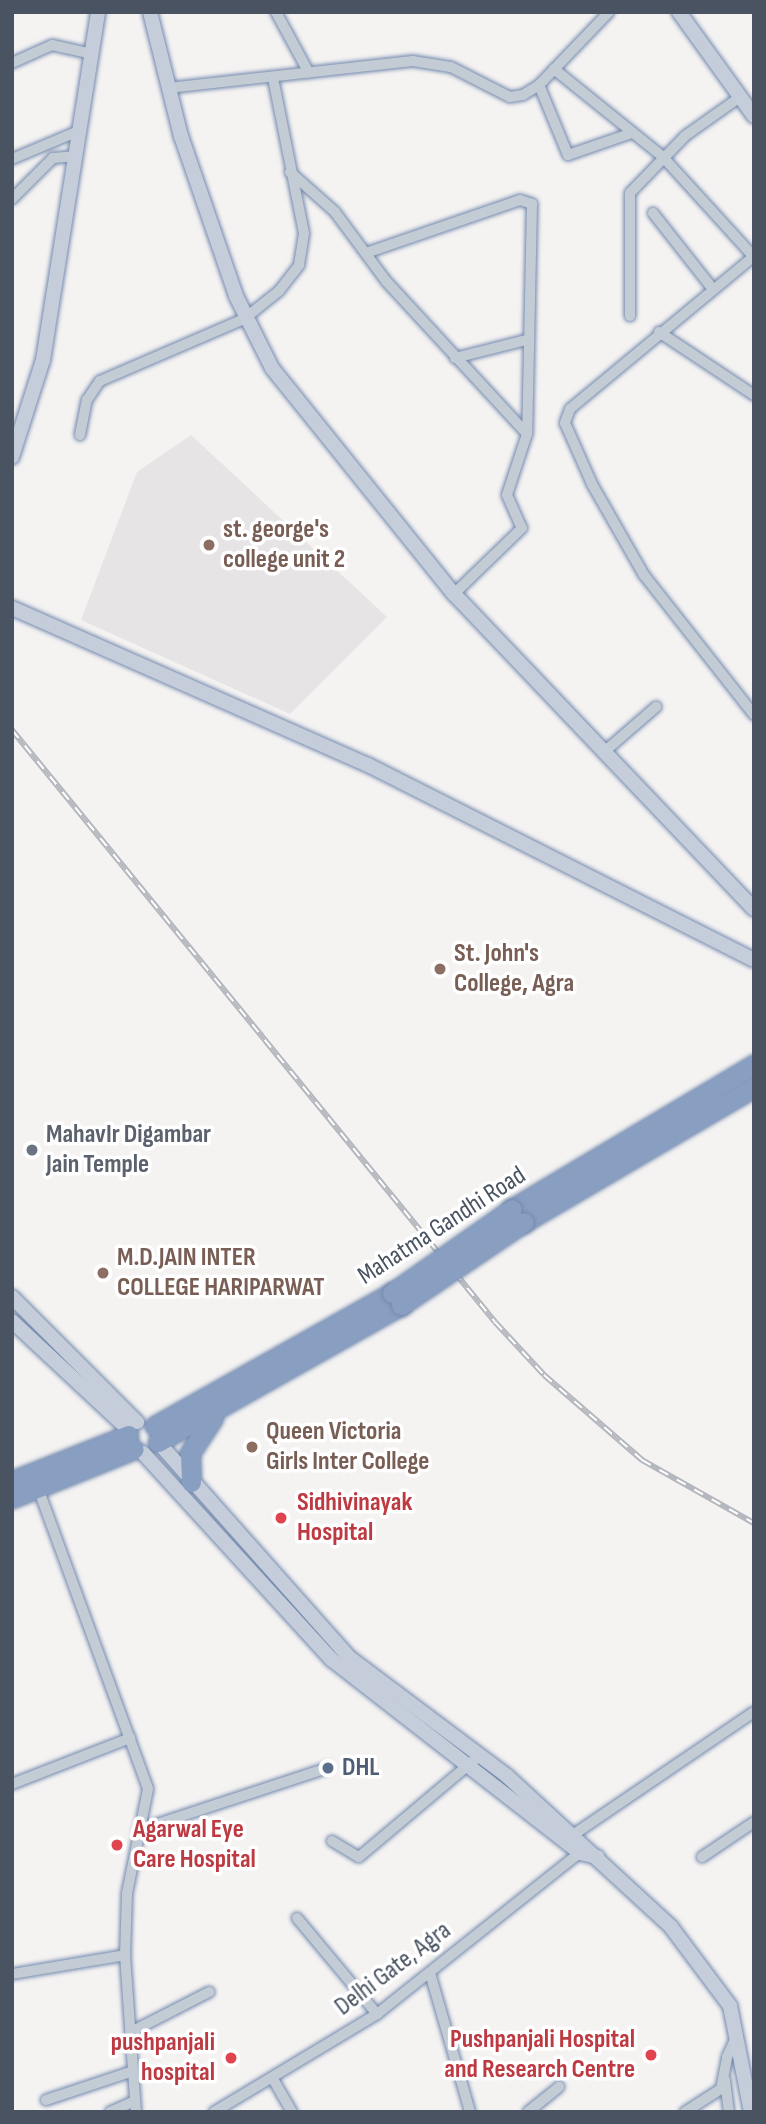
<!DOCTYPE html>
<html>
<head>
<meta charset="utf-8">
<style>
  body { margin:0 }
  #map { position:relative; width:766px; height:2124px; overflow:hidden; background:#f5f3f2; font-family:"Sofia Sans Condensed",sans-serif }
  div>[style] { position:absolute }
  [style*='--x'] { left:calc(var(--x)*1px); top:calc(var(--y)*1px); width:calc(var(--w)*1px); rotate:calc(var(--a)*1deg) }
  .education>* { inset:0; background:#e6e4e4 }
  .roads { filter:drop-shadow(0 0 2px #748aae) drop-shadow(0 0 2px #748aae) }
  .street>* { height:10px; margin:-5px; padding:0 5px; transform-origin:5px; border-radius:5px; background:#c3cbd4 }
  .secondary>* { height:14px; margin:-7px; padding:0 7px; transform-origin:7px; border-radius:7px; background:#c5cddb }
  .highway>* { height:19px; margin:-9.5px; padding:0 9.5px; transform-origin:9.5px; border-radius:9.5px; background:#899fc2 }
  .rail>* { height:6px; margin-top:-3px; transform-origin:0; background:repeating-linear-gradient(90deg,#fff 0 10px,#b4b7bd 0 20px); box-sizing:border-box; border-block:2px solid #b4b7bd }
  .bridges { filter:drop-shadow(0 0 2px #748aae) drop-shadow(0 0 2px #748aae) }
  .highway-bridge>* { height:19px; margin:-9.5px; padding:0 9.5px; transform-origin:9.5px; border-radius:9.5px; background:#899fc2 }
  .dots>* { width:19px; height:19px; translate:-50% -50%; box-sizing:border-box; border:4px solid #fff; border-radius:50% }
  span { translate:-50% -50%; white-space:nowrap; text-align:center; line-height:1.15; -webkit-text-stroke:7px #fff; paint-order:stroke }
  .education-label { font-size:26px; color:#785e54; font-weight:700 }
  .left { translate:0 -50%; text-align:left }
  .worship-label { font-size:26px; color:#5b616d; font-weight:700 }
  .street-label { font-size:26px; color:#495361 }
  .health-label { font-size:26px; color:#be3a42; font-weight:700 }
  .right { translate:-100% -50%; text-align:right }
  .service-label { font-size:26px; color:#4e5e75; font-weight:700 }
  .frame { position:absolute; inset:0; border:14px solid #495361; pointer-events:none }
</style>
</head>
<body>
<div id="map">
  <div class="education">
    <i style="clip-path:polygon(191px 435px,387px 617px,290px 714px,81px 620px,137px 472px)"></i>
  </div>
  <div class="roads">
    <div class="street">
      <i style="--x:276;--y:12;--w:69;--a:61.6"></i>
      <i style="--x:12;--y:63;--w:44;--a:-24.2"></i>
      <i style="--x:52;--y:45;--w:42;--a:12.4"></i>
      <i style="--x:554;--y:69;--w:140;--a:38.9"></i>
      <i style="--x:663;--y:157;--w:135;--a:47.7"></i>
      <i style="--x:539;--y:85;--w:76;--a:67.5"></i>
      <i style="--x:568;--y:155;--w:68;--a:-19"></i>
      <i style="--x:168;--y:88;--w:246;--a:-6.3"></i>
      <i style="--x:413;--y:61;--w:38;--a:9"></i>
      <i style="--x:451;--y:67;--w:66;--a:27"></i>
      <i style="--x:510;--y:97;--w:13;--a:-9"></i>
      <i style="--x:523;--y:95;--w:19;--a:-32"></i>
      <i style="--x:539;--y:85;--w:101;--a:-46.2"></i>
      <i style="--x:12;--y:159;--w:75;--a:-22.8"></i>
      <i style="--x:290;--y:172;--w:60;--a:41.6"></i>
      <i style="--x:335;--y:212;--w:86;--a:53.5"></i>
      <i style="--x:386;--y:281;--w:208;--a:47.3"></i>
      <i style="--x:12;--y:199;--w:58;--a:-45"></i>
      <i style="--x:53;--y:158;--w:24;--a:-5"></i>
      <i style="--x:653;--y:213;--w:95;--a:51.8"></i>
      <i style="--x:366;--y:253;--w:163;--a:-19"></i>
      <i style="--x:520;--y:200;--w:13;--a:18"></i>
      <i style="--x:532;--y:204;--w:230;--a:91.2"></i>
      <i style="--x:527;--y:434;--w:64;--a:108.2"></i>
      <i style="--x:507;--y:495;--w:36;--a:66"></i>
      <i style="--x:522;--y:528;--w:95;--a:135.9"></i>
      <i style="--x:753;--y:257;--w:238;--a:140.3"></i>
      <i style="--x:570;--y:409;--w:15;--a:110"></i>
      <i style="--x:565;--y:423;--w:67;--a:66.1"></i>
      <i style="--x:592;--y:484;--w:105;--a:60.3"></i>
      <i style="--x:644;--y:575;--w:178;--a:51.8"></i>
      <i style="--x:630;--y:316;--w:123;--a:-90"></i>
      <i style="--x:630;--y:193;--w:79;--a:-46"></i>
      <i style="--x:685;--y:136;--w:67;--a:-35.3"></i>
      <i style="--x:659;--y:332;--w:114;--a:33.6"></i>
      <i style="--x:455;--y:358;--w:73;--a:-14.2"></i>
      <i style="--x:80;--y:435;--w:36;--a:-79"></i>
      <i style="--x:87;--y:400;--w:23;--a:-56"></i>
      <i style="--x:100;--y:381;--w:157;--a:-23.3"></i>
      <i style="--x:244;--y:319;--w:45;--a:-38.7"></i>
      <i style="--x:279;--y:291;--w:33;--a:-52"></i>
      <i style="--x:299;--y:265;--w:32;--a:-81"></i>
      <i style="--x:304;--y:233;--w:158;--a:-101.3"></i>
      <i style="--x:604;--y:752;--w:69;--a:-40.9"></i>
      <i style="--x:38;--y:1488;--w:320;--a:69.9"></i>
      <i style="--x:148;--y:1789;--w:106;--a:101.4"></i>
      <i style="--x:127;--y:1893;--w:62;--a:91.8"></i>
      <i style="--x:125;--y:1955;--w:157;--a:86"></i>
      <i style="--x:12;--y:1784;--w:127;--a:-21.3"></i>
      <i style="--x:139;--y:1830;--w:199;--a:-18.2"></i>
      <i style="--x:567;--y:1839;--w:226;--a:-34.2"></i>
      <i style="--x:332;--y:1841;--w:31;--a:31"></i>
      <i style="--x:359;--y:1857;--w:157;--a:-40.1"></i>
      <i style="--x:702;--y:1857;--w:63;--a:-33.9"></i>
      <i style="--x:297;--y:1918;--w:125;--a:50.2"></i>
      <i style="--x:430;--y:1973;--w:145;--a:73.9"></i>
      <i style="--x:12;--y:1974;--w:115;--a:-9.5"></i>
      <i style="--x:131;--y:2032;--w:88;--a:-27.1"></i>
      <i style="--x:273;--y:2079;--w:38;--a:60"></i>
      <i style="--x:725;--y:2080;--w:32;--a:83"></i>
      <i style="--x:46;--y:2100;--w:92;--a:-18.4"></i>
      <i style="--x:110;--y:2112;--w:27;--a:-24"></i>
      <i style="--x:214;--y:2112;--w:190;--a:-31"></i>
      <i style="--x:377;--y:2014;--w:263;--a:-38.5"></i>
      <i style="--x:528;--y:2112;--w:40;--a:-39"></i>
      <i style="--x:685;--y:2112;--w:43;--a:-32.6"></i>
      <i style="--x:721;--y:2089;--w:33;--a:-79"></i>
      <i style="--x:727;--y:2057;--w:23;--a:-65"></i>
    </div>
    <div class="secondary">
      <i style="--x:150;--y:12;--w:128;--a:76"></i>
      <i style="--x:181;--y:136;--w:169;--a:71"></i>
      <i style="--x:236;--y:296;--w:80;--a:63.4"></i>
      <i style="--x:272;--y:368;--w:290;--a:51.2"></i>
      <i style="--x:454;--y:594;--w:435;--a:46.4"></i>
      <i style="--x:679;--y:12;--w:128;--a:54.2"></i>
      <i style="--x:12;--y:457;--w:102;--a:-72.3"></i>
      <i style="--x:43;--y:360;--w:352;--a:-81"></i>
      <i style="--x:12;--y:608;--w:389;--a:23.8"></i>
      <i style="--x:368;--y:765;--w:432;--a:26.8"></i>
      <i style="--x:12;--y:1297;--w:177;--a:45"></i>
      <i style="--x:12;--y:1321;--w:160;--a:43"></i>
      <i style="--x:158;--y:1442;--w:289;--a:48.4"></i>
      <i style="--x:350;--y:1658;--w:196;--a:36.9"></i>
      <i style="--x:507;--y:1776;--w:223;--a:42.6"></i>
      <i style="--x:671;--y:1927;--w:99;--a:53.2"></i>
      <i style="--x:730;--y:2006;--w:108;--a:78.8"></i>
      <i style="--x:143;--y:1453;--w:279;--a:47.6"></i>
      <i style="--x:331;--y:1659;--w:316;--a:37.9"></i>
      <i style="--x:580;--y:1853;--w:18;--a:13"></i>
    </div>
    <div class="highway">
      <i style="--x:512;--y:1209;--w:282;--a:-30.8"></i>
      <i style="--x:524;--y:1222;--w:267;--a:-30.4"></i>
      <i style="--x:155;--y:1426;--w:272;--a:-29.3"></i>
      <i style="--x:158;--y:1442;--w:279;--a:-29.4"></i>
      <i style="--x:12;--y:1481;--w:125;--a:-21.6"></i>
      <i style="--x:191;--y:1482;--w:29;--a:-92"></i>
      <i style="--x:190;--y:1453;--w:42;--a:-56.7"></i>
      <i style="--x:12;--y:1498;--w:131;--a:-21.9"></i>
    </div>
  </div>
  <div class="rail">
    <i style="--x:12;--y:730;--w:764;--a:50.79"></i>
    <i style="--x:495;--y:1322;--w:72;--a:47.2"></i>
    <i style="--x:544;--y:1375;--w:130;--a:40.9"></i>
    <i style="--x:642;--y:1460;--w:129;--a:29.4"></i>
  </div>
  <div class="bridges">
    <div class="highway-bridge">
      <i style="--x:392;--y:1293;--w:146;--a:-35"></i>
      <i style="--x:401;--y:1305;--w:148;--a:-34"></i>
    </div>
  </div>
  <div class="dots">
    <i style="left:209px;top:545px;background:#8d6e63"></i>
    <i style="left:440px;top:969px;background:#8d6e63"></i>
    <i style="left:32px;top:1150px;background:#6b7280"></i>
    <i style="left:103px;top:1273px;background:#8d6e63"></i>
    <i style="left:252px;top:1447px;background:#8d6e63"></i>
    <i style="left:281px;top:1518px;background:#e0444e"></i>
    <i style="left:328px;top:1768px;background:#5c6f8a"></i>
    <i style="left:117px;top:1845px;background:#e0444e"></i>
    <i style="left:651px;top:2055px;background:#e0444e"></i>
    <i style="left:231px;top:2058px;background:#e0444e"></i>
  </div>
  <div class="education-label">
    <span class="left" style="left:223px;top:545px">st. george's<br>college unit 2</span>
    <span class="left" style="left:454px;top:969px">St. John's<br>College, Agra</span>
    <span class="left" style="left:117px;top:1273px">M.D.JAIN INTER<br>COLLEGE HARIPARWAT</span>
    <span class="left" style="left:266px;top:1447px">Queen Victoria<br>Girls Inter College</span>
  </div>
  <div class="worship-label">
    <span class="left" style="left:46px;top:1150px">MahavIr Digambar<br>Jain Temple</span>
  </div>
  <div class="street-label">
    <span style="left:442px;top:1226px;rotate:-33deg">Mahatma Gandhi Road</span>
    <span style="left:393px;top:1969px;rotate:-37deg">Delhi Gate, Agra</span>
  </div>
  <div class="health-label">
    <span class="left" style="left:297px;top:1518px">Sidhivinayak<br>Hospital</span>
    <span class="left" style="left:133px;top:1845px">Agarwal Eye<br>Care Hospital</span>
    <span class="right" style="left:635px;top:2055px">Pushpanjali Hospital<br>and Research Centre</span>
    <span class="right" style="left:215px;top:2058px">pushpanjali<br>hospital</span>
  </div>
  <div class="service-label">
    <span class="left" style="left:342px;top:1768px">DHL</span>
  </div>
  <div class="frame"></div>
</div>
</body>
</html>
